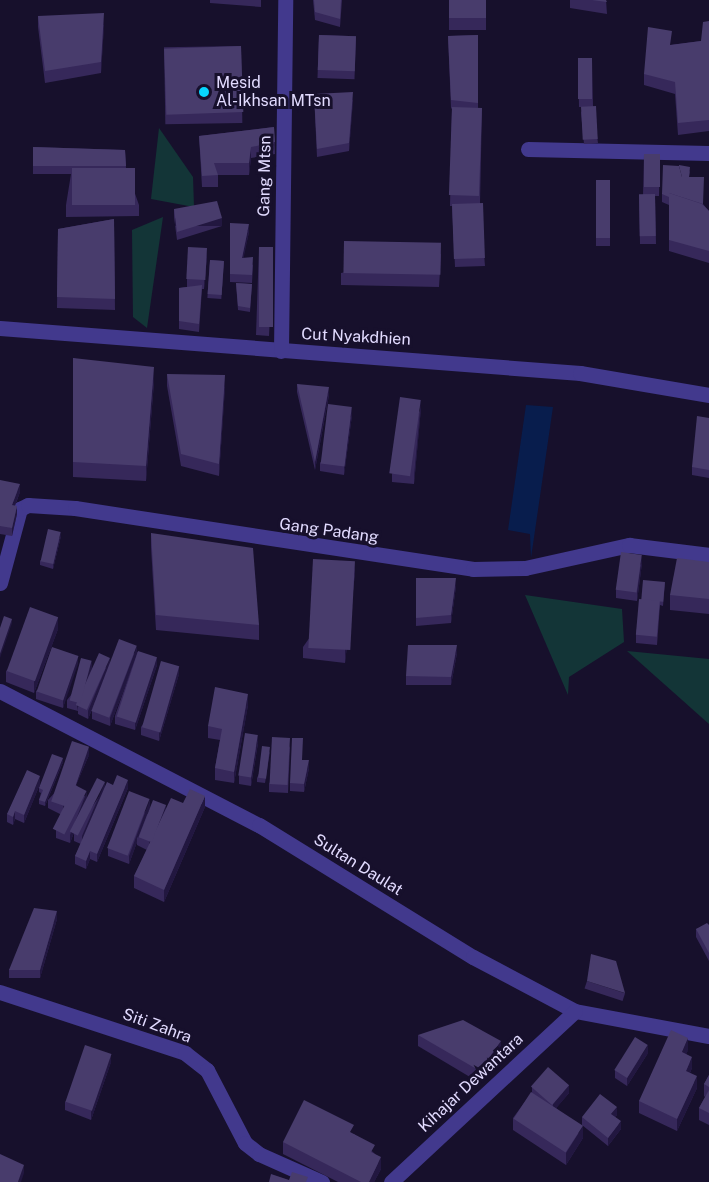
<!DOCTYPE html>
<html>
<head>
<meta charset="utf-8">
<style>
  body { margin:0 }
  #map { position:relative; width:709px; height:1182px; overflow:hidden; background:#17102c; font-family:"Public Sans",sans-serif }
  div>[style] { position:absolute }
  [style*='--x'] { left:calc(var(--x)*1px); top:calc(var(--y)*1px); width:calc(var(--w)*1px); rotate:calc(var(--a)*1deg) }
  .green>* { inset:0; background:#133537 }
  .water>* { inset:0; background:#081d4d }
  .minor>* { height:15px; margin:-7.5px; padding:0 7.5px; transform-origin:7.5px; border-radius:7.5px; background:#42398d }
  .wall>* { inset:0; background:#36285a; transform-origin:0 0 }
  .shaded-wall>* { inset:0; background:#221740; transform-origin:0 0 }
  .building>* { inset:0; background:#483c6c; transform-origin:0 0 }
  .dots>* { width:16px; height:16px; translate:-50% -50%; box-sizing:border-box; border:3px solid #17102c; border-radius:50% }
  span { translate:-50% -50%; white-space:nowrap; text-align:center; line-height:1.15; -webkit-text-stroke:6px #17102c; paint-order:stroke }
  .poi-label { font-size:16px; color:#e2dbff }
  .left { translate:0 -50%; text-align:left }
  .street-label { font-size:16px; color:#e2dbff }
</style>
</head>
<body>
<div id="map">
  <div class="green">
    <i style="clip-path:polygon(159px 128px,193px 177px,194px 207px,151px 199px)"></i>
    <i style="clip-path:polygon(163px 217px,147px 328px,133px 317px,132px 230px)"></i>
    <i style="clip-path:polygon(525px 595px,622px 609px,624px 642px,569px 677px,568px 695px)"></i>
    <i style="clip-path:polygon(627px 651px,709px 659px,709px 724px)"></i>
  </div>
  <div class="water">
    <i style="clip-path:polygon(526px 405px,553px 407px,531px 558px,530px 534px,508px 530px)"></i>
  </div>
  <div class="minor">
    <i style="--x:528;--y:149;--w:181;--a:1.3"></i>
    <i style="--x:0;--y:328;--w:582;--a:4.44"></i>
    <i style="--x:580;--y:373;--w:131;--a:9.7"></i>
    <i style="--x:281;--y:351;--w:351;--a:-89.3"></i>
    <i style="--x:0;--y:583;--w:77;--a:-74.9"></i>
    <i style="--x:20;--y:509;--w:9;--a:-27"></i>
    <i style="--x:28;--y:505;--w:47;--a:3.7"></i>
    <i style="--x:75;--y:508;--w:403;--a:8.7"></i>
    <i style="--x:473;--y:569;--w:52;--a:-1.1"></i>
    <i style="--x:525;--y:568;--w:107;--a:-12.5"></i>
    <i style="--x:629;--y:545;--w:81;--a:7.1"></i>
    <i style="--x:0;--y:691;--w:292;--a:27.4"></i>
    <i style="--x:259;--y:825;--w:251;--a:31.7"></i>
    <i style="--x:473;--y:957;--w:115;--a:27.9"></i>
    <i style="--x:575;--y:1011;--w:136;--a:10.6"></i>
    <i style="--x:0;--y:992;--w:195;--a:18.2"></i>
    <i style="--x:185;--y:1053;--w:28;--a:38"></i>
    <i style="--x:207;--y:1070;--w:82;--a:62.5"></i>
    <i style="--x:245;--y:1143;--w:18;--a:38"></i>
    <i style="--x:259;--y:1154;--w:69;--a:24"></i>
    <i style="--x:391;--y:1182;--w:251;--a:-42.9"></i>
  </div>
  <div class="wall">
    <i style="clip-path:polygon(210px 0,261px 0,261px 7px,210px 3px)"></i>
    <i style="clip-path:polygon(313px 0,342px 0,340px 27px,315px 20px)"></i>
    <i style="left:449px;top:0;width:37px;height:30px"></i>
    <i style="clip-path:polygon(570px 0,606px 0,607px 14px,570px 8px)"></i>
    <i style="clip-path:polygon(38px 16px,104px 25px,101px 73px,45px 83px,38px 27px)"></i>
    <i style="clip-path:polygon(709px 21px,709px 131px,678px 135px,675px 94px,644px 85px,644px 74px,671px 45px,701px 41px)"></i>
    <i style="left:319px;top:35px;width:37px;height:43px;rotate:2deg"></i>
    <i style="clip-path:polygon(478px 35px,478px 108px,482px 108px,480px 203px,485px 266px,455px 267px,452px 206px,450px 206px,452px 109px,451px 108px,448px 36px)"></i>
    <i style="left:241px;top:46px;width:77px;height:77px;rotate:89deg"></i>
    <i style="clip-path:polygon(578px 58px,592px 58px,593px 106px,598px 143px,584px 144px,581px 112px,588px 107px,579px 107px)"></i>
    <i style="clip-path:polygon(314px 94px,353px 100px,349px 151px,317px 157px)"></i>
    <i style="clip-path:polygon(274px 127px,275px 154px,251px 158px,249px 175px,218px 175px,218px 187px,202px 187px,199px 136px)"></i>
    <i style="clip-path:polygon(33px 147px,125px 150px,126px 168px,139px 205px,139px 216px,66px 217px,66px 205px,71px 174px,33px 174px)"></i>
    <i style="clip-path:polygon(644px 154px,660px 154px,659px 196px,655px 196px,656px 244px,640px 244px,639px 195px,643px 195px)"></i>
    <i style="clip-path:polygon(690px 171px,689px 177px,703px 204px,709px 211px,709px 263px,669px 251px,669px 205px,662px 202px,662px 194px)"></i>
    <i style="left:596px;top:180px;width:14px;height:66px"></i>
    <i style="clip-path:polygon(174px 209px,222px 226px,177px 240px,174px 217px)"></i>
    <i style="clip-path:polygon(114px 219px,115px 310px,57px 308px,58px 229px)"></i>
    <i style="clip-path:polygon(230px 223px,249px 232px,243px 258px,253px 265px,252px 283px,230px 282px)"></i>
    <i style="clip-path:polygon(259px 247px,273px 255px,269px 336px,256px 335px)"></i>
    <i style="clip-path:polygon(441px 254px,439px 287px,341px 285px,341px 273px)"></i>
    <i style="clip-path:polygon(207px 256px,204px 289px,202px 289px,199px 332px,179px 329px,179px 288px,187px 287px,187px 279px)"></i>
    <i style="left:210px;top:260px;width:14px;height:38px;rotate:4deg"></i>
    <i style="clip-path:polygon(236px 283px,252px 284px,250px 312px,238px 310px)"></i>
    <i style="clip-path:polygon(73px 358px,154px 382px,146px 481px,73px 477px)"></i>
    <i style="clip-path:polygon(167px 374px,225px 387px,219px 476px,181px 466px,167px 386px)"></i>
    <i style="clip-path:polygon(297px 384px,329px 395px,315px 470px,297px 392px)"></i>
    <i style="clip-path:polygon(421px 408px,414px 484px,392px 482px,392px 474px)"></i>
    <i style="clip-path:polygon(352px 415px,344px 475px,320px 471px,320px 463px)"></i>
    <i style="clip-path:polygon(709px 418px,709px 478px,692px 475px,692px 467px)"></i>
    <i style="clip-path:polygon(0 480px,20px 492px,15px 506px,17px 514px,12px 536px,0 534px)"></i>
    <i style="clip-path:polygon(151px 533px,259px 625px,259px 640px,156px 630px,151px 548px)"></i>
    <i style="clip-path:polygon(61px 536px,53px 569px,40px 565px,40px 561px)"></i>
    <i style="clip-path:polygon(709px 562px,709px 614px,670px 610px,670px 595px)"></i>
    <i style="clip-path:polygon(642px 563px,637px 601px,616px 598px,616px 590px)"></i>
    <i style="clip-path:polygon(355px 573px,345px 663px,303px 658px,303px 647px)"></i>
    <i style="clip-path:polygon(416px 578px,456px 586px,451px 623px,416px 626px)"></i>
    <i style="clip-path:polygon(665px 582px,663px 606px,660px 605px,657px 645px,636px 643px,636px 635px,641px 600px)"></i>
    <i style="clip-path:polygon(58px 629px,34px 693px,6px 682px,6px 671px)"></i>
    <i style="clip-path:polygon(137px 652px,157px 665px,135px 730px,115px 724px,115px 716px,131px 670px,110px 726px,92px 719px,92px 711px,100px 691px,88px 719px,78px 714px,78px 711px,67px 708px,67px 700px,92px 669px,87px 683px,110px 664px)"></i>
    <i style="clip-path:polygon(457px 653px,451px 685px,406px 685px,406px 676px)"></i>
    <i style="clip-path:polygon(78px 656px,63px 708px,36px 699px,36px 691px)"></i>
    <i style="clip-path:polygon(179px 674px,159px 741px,141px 735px,141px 727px)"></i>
    <i style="clip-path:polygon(248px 705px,234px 783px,215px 780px,215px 768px,220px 740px,208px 738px,208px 726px)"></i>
    <i style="clip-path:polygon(258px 743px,251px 786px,239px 784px,239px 776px)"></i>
    <i style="clip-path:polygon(290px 746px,288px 793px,269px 792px,269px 784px)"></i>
    <i style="clip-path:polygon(270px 751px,265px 783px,257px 782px,257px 778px)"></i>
    <i style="clip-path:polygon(89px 755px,76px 785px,87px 799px,70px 843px,56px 838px,56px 830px,62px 815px,48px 808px,48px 800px)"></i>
    <i style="clip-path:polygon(63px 762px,45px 806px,39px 804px,39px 800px,41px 793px,39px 792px,39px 788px)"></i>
    <i style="clip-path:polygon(309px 768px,304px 792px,290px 791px,290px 783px)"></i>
    <i style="clip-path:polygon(40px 784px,24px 823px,15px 819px,13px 825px,7px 822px,7px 814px)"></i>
    <i style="clip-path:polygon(113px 785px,128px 788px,97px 862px,90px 859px,86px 869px,75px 864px,75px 856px,81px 844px,74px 841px,74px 833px,105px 788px)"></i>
    <i style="clip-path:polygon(183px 803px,205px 807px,164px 902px,134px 888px,134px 876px,147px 850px,137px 845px,137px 842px,129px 864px,108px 856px,108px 848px,150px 807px,147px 814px,166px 810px)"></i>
    <i style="clip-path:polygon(57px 919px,40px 978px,9px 978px,9px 970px)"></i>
    <i style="clip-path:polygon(709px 925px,709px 961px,696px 937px,696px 929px)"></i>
    <i style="left:587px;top:981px;width:40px;height:8px;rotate:18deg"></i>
    <i style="clip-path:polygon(418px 1035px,501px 1052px,480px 1083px,418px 1046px)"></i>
    <i style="clip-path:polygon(688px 1050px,686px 1054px,692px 1068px,690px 1073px,697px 1088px,677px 1131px,639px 1113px,639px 1101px)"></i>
    <i style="clip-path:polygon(648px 1053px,627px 1086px,615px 1078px,615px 1070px)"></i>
    <i style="clip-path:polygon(111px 1062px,91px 1120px,65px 1110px,65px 1102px)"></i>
    <i style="clip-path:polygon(709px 1075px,709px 1125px,699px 1120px,699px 1108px,705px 1097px,704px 1096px,704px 1084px)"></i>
    <i style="clip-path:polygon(532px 1087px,569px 1093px,556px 1108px,583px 1138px,566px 1165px,513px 1130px,513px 1118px,532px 1092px)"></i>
    <i style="clip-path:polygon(617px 1115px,615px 1117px,621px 1129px,608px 1146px,582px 1125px,582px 1117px)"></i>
    <i style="clip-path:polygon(354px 1134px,375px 1154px,381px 1169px,374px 1182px,338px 1182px,283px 1154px,283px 1142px)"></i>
  </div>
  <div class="shaded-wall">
    <i style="clip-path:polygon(104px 13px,104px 25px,101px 73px,101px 62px)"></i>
    <i style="clip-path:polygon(353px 92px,353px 100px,349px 151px,349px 143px)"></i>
    <i style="clip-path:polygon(251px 147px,251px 158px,249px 175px,249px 163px)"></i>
    <i style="left:222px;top:218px;width:8px;height:47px;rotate:90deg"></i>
    <i style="clip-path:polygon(249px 224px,249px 232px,242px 266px,242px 258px)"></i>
    <i style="clip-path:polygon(207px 248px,207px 256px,204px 289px,204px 281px)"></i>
    <i style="clip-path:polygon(154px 367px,154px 382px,146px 481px,146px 466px)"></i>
    <i style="clip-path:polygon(225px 375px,225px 387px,219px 476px,219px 464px)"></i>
    <i style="clip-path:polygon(329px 387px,329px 395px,315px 470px,315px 462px)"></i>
    <i style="clip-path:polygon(421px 400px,421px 408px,414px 484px,414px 476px)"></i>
    <i style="clip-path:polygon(352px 407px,352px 415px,344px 475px,344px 467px)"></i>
    <i style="clip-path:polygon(20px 484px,20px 492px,12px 513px,12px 505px)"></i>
    <i style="clip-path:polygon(17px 506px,17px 514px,12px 536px,12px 528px)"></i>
    <i style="clip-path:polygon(61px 532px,61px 536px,53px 569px,53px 565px)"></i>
    <i style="clip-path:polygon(642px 555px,642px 563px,637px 601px,637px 593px)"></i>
    <i style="clip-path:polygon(355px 561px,355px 573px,345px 663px,345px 651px)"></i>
    <i style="clip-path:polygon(456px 578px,456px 586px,451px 623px,451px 615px)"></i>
    <i style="clip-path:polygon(58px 617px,58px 629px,34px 693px,34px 681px)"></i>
    <i style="clip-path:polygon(12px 619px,12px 623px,0 658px,0 654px)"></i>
    <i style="clip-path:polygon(457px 645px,457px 653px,451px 685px,451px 677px)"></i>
    <i style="clip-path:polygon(137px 646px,137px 654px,110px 726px,110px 718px)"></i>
    <i style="clip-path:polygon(78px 656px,78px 664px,63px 708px,63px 700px)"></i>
    <i style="clip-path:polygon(157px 657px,157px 665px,135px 730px,135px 722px)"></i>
    <i style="clip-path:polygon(110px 658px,110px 666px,88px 719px,88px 711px)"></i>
    <i style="clip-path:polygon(92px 661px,92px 669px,79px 707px,78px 706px,77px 711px,77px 703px)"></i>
    <i style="clip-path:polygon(179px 666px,179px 674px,159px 741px,159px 733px)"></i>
    <i style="clip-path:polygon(248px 694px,248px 705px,234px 783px,234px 772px)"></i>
    <i style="clip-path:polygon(258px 735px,258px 743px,251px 786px,251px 778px)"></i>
    <i style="clip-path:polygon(89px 747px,89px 755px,63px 815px,63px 807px)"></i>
    <i style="clip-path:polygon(63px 758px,63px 762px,45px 806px,45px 802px)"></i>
    <i style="clip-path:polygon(309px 760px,309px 768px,304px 792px,304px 784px)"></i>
    <i style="clip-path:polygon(40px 776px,40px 784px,24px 823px,24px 815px)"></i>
    <i style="clip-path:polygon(128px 780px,128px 788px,97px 862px,97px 854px)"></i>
    <i style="clip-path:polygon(105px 782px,105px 790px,82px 844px,82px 836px)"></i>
    <i style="clip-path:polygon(87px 791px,87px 799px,70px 843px,70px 835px)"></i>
    <i style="clip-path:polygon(205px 796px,205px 807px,164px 902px,164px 890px)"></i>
    <i style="clip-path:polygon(150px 799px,150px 807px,138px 838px,137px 837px,137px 842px,129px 864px,129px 856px)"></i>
    <i style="clip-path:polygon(166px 805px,166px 813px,149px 851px,149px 843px)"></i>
    <i style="clip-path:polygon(15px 811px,15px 819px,13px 825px,13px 817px)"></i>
    <i style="clip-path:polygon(90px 851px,90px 859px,86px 869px,86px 861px)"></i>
    <i style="clip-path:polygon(57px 911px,57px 919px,40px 978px,40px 970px)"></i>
    <i style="clip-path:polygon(688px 1038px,688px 1050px,682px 1063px,682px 1052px)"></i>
    <i style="clip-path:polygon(501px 1041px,501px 1052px,480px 1083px,480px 1071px)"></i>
    <i style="clip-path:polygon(648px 1045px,648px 1053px,627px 1086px,627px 1078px)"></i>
    <i style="clip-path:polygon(111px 1054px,111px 1062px,91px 1120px,91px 1112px)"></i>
    <i style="clip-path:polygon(692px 1057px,692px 1068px,686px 1082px,686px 1071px)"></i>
    <i style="clip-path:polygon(697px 1076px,697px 1088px,677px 1131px,677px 1119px)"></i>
    <i style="clip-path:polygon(569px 1085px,569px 1093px,553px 1112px,553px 1104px)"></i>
    <i style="clip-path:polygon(617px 1107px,617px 1115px,611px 1122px,611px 1114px)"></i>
    <i style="clip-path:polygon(621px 1121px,621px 1129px,608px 1146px,608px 1138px)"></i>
    <i style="clip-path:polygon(583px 1126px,583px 1138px,566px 1165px,566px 1153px)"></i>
    <i style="clip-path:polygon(381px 1157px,381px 1169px,374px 1182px,369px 1182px)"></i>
    <i style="clip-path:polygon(24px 1165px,24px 1173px,21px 1182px,18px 1182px)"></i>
  </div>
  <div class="building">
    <i style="clip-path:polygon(314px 0,341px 0,340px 19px,315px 12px)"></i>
    <i style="left:449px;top:0;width:37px;height:18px"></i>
    <i style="clip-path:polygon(592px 0,606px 0,607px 2px)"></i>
    <i style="clip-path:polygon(104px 13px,101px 62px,45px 71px,38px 16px)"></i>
    <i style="clip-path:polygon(709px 21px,709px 120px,678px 123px,675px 82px,644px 74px,648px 27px,672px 31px,670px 45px,701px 41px,703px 22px)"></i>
    <i style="left:319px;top:35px;width:37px;height:35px;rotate:2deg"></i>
    <i style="clip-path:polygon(478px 35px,478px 103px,451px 100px,448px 36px)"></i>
    <i style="left:241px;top:46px;width:66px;height:77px;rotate:88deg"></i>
    <i style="left:578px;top:58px;width:14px;height:41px"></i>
    <i style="clip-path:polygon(353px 92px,349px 143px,317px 149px,314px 94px)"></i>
    <i style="left:596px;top:106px;width:33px;height:15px;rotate:87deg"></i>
    <i style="left:452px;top:107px;width:30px;height:88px;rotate:2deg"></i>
    <i style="clip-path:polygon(274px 127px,275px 142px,251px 147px,249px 163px,214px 163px,218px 175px,202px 176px,199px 136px)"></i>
    <i style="clip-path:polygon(33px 147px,125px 150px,126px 166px,33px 166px)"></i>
    <i style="left:644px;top:154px;width:16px;height:33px"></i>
    <i style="clip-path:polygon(663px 165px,679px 166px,682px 177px,704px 177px,703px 204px,669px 193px,669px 197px,662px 194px)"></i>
    <i style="clip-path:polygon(679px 166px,679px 165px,690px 167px,689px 177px,682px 177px)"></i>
    <i style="left:72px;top:168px;width:63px;height:37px"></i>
    <i style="left:596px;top:180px;width:14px;height:58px"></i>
    <i style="clip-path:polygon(669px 193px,702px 204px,709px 211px,709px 251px,669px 240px)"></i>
    <i style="left:655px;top:194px;width:42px;height:16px;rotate:89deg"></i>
    <i style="clip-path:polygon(217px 201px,222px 218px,177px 232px,174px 209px)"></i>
    <i style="left:483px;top:203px;width:55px;height:31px;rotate:88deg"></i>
    <i style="clip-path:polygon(114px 219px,115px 299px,57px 297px,58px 229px)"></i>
    <i style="clip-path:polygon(230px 223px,249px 224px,242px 258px,253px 257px,252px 275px,230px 274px)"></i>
    <i style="left:344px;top:241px;width:97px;height:32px;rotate:1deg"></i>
    <i style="left:188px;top:247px;width:19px;height:32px;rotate:3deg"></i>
    <i style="left:259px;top:247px;width:14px;height:80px"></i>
    <i style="left:210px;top:260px;width:14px;height:34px;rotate:4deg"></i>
    <i style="clip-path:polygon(236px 283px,252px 284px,250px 308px,238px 306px)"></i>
    <i style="clip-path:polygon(202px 285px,199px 324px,179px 321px,179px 288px)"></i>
    <i style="clip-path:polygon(73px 358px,154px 367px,146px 466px,73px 462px)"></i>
    <i style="clip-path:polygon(167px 374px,225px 375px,219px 464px,181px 454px)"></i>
    <i style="clip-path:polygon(297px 384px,329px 387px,315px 462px)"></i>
    <i style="left:400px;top:397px;width:21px;height:77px;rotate:8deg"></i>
    <i style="left:328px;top:404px;width:24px;height:60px;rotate:7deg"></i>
    <i style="clip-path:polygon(697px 416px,709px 418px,709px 470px,692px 467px)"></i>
    <i style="clip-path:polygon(0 480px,20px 484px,12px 505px,17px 506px,12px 528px,0 526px)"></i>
    <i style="left:48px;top:529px;width:13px;height:33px;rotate:13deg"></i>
    <i style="clip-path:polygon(151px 533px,253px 548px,259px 625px,156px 615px)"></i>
    <i style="left:621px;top:552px;width:21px;height:38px;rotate:8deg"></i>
    <i style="clip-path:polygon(677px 558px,709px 562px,709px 599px,670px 595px)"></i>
    <i style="left:313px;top:559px;width:42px;height:89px;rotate:3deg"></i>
    <i style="clip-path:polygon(416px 578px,456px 578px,451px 615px,416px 618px)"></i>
    <i style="left:643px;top:580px;width:22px;height:20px;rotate:5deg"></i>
    <i style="left:639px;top:599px;width:21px;height:36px;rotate:5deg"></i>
    <i style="left:30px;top:607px;width:30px;height:68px;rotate:20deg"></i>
    <i style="clip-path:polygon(4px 616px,12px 619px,0 654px,0 628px)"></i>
    <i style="left:119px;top:639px;width:19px;height:77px;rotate:21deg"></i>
    <i style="clip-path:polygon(408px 645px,457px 645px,451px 677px,406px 676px)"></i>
    <i style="left:52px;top:647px;width:28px;height:47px;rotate:19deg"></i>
    <i style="left:138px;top:651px;width:20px;height:69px;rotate:18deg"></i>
    <i style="left:99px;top:653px;width:12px;height:57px;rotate:24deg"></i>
    <i style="left:81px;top:658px;width:11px;height:44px;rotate:15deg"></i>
    <i style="left:161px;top:661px;width:19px;height:69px;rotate:16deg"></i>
    <i style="clip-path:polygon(215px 687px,248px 694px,234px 772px,215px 768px,222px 729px,208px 726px)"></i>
    <i style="left:245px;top:733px;width:13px;height:43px;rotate:9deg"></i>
    <i style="left:272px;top:737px;width:18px;height:47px;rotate:3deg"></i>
    <i style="clip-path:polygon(292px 738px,303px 738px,302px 760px,309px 760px,304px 784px,290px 783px)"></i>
    <i style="left:72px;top:741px;width:18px;height:64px;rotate:19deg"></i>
    <i style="left:262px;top:746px;width:8px;height:32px;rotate:7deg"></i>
    <i style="clip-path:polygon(52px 754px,63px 758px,45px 802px,39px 800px,43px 790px,39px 788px)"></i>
    <i style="clip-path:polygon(27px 770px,40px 776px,24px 815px,15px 811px,13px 817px,7px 814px)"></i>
    <i style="clip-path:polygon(117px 775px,128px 780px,97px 854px,90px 851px,86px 861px,75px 856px,107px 782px,113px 785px)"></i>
    <i style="left:97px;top:778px;width:9px;height:60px;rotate:27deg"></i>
    <i style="left:75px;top:785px;width:13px;height:49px;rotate:27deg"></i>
    <i style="clip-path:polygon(190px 789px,205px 796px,164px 890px,134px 876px,171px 798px,183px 803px)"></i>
    <i style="left:129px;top:791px;width:22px;height:61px;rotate:21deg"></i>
    <i style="left:153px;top:800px;width:14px;height:40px;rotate:21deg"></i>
    <i style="clip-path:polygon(34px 908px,57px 911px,40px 970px,9px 970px)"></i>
    <i style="clip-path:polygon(707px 923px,709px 925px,709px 953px,696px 929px)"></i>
    <i style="clip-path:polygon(591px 954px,616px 961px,625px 993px,587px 981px)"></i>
    <i style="clip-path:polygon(463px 1020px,501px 1041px,480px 1071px,418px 1035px)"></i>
    <i style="clip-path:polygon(671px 1030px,688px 1038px,682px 1052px,692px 1057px,686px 1071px,697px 1076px,677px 1119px,639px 1101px)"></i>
    <i style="left:635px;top:1037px;width:15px;height:39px;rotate:32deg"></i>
    <i style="left:85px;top:1045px;width:28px;height:60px;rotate:19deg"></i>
    <i style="left:548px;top:1067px;width:28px;height:26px;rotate:41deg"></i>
    <i style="clip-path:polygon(709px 1075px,709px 1087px,704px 1084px)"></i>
    <i style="clip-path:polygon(709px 1090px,709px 1113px,699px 1108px)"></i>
    <i style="left:531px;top:1092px;width:62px;height:32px;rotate:33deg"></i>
    <i style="clip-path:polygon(600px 1094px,617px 1107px,611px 1114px,621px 1121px,608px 1138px,582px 1117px)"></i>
    <i style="clip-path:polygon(304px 1100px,354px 1125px,350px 1132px,375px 1145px,371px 1152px,381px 1157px,369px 1182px,361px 1182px,283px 1142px)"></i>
    <i style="clip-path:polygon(0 1154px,24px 1165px,18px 1182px,0 1182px)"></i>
    <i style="clip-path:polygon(292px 1172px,308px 1177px,306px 1182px,269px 1182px,271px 1174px,289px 1180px)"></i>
  </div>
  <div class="dots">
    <i style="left:204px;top:92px;background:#07d5ff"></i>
  </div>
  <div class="poi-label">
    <span class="left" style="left:216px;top:92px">Mesid<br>Al-Ikhsan MTsn</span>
  </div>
  <div class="street-label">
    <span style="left:265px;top:176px;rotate:-89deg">Gang Mtsn</span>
    <span style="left:356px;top:337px;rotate:3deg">Cut Nyakdhien</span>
    <span style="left:329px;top:531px;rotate:8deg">Gang Padang</span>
    <span style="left:358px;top:865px;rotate:32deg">Sultan Daulat</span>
    <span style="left:157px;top:1026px;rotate:20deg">Siti Zahra</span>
    <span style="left:471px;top:1083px;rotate:-43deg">Kihajar Dewantara</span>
  </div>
</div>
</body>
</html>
